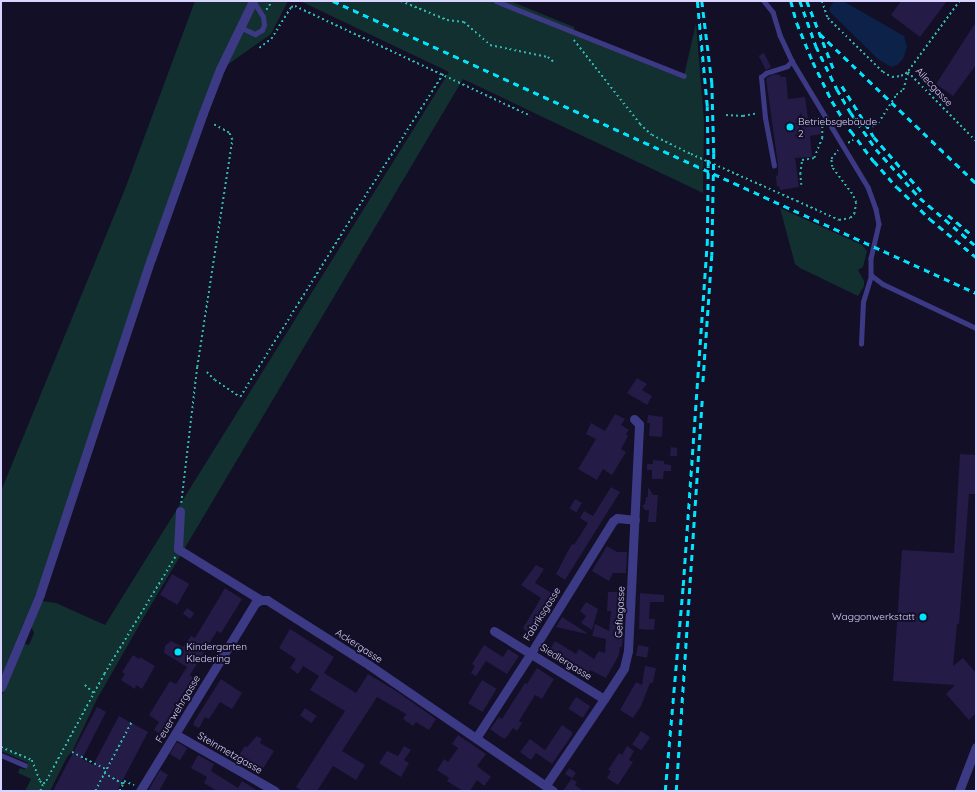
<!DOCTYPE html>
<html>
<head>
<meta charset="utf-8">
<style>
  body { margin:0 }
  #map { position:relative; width:977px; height:792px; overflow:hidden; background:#130f26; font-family:Quicksand,sans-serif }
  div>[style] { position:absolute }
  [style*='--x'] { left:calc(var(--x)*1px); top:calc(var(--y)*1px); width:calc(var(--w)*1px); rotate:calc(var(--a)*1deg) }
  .green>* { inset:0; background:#12302f }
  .water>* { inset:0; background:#0c2248 }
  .building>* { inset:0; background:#241b47; transform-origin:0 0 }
  .path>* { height:1.5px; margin-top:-0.75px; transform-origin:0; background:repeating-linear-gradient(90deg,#2fb8b0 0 2px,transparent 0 5px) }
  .service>* { height:4.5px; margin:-2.25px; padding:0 2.25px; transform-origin:2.25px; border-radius:2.25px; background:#3d3a85 }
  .minor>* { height:9px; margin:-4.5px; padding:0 4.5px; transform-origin:4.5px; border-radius:4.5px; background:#3d3a85 }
  .rail>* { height:2.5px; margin-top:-1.25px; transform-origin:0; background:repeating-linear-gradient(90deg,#00e5ff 0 6px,transparent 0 11px) }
  .path-bridge>* { height:1.5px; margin-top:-0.75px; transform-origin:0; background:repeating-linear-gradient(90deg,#2fb8b0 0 2px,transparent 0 5px) }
  .dots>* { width:11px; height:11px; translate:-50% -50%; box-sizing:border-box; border:2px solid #130f26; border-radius:50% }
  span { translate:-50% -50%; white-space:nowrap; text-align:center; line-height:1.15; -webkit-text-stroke:4px #130f26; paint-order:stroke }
  .street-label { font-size:10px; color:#d9d4ff }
  .poi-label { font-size:10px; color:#d9d4ff }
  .left { translate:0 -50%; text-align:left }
  .right { translate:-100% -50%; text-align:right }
  .frame { position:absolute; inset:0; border:2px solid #d9d4ff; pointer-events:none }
</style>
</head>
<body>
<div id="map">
  <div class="green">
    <i style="clip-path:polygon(195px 1px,288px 1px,271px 34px,220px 70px,56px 546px,1px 677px,1px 491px,125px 189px)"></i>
    <i style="clip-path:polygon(300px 1px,510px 1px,574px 27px,575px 32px,684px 76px,696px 23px,704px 121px,703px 193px,463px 79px,141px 622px,97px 699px,72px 752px,67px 757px,50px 791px,25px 791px,31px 779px,18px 773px,20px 768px,25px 770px,28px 763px,1px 751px,1px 697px,23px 643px,29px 645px,34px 633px,31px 626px,41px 601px,56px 603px,105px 625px,449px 72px)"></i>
    <i style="clip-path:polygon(780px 208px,862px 245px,867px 251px,863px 267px,858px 270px,864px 281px,864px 286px,858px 296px,800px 268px,795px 264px)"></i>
  </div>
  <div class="water">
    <i style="clip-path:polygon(834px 1px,843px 1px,904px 36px,907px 47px,903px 59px,897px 65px,891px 67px,878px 59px,830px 12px,829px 9px)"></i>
  </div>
  <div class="building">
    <i style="clip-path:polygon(901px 1px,947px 1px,920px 37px,891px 15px)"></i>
    <i style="clip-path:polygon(976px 22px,976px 65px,953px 96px,936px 84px)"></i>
    <i style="left:764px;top:53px;width:16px;height:6px;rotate:63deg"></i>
    <i style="clip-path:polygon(774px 74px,780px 75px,781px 77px,786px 77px,788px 99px,805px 97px,808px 118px,819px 117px,821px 134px,810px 136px,812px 157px,795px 158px,799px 187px,780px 190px,779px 186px,777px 187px,776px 176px,778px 175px,778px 165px,766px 78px)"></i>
    <i style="clip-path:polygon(637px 378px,647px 384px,642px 390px,652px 396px,647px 405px,627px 393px)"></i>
    <i style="clip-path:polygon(615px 414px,625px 419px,621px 425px,629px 430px,626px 434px,628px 436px,621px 449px,626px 452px,612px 475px,603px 469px,597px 480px,578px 469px,596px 439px,586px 434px,591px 423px,605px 431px)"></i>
    <i style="clip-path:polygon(648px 415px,663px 417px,662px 437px,649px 436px,650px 423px,647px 423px)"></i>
    <i style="clip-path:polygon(671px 447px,677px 448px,677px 456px,670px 456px)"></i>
    <i style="clip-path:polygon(960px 454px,976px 455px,976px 494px,969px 494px,959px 624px,957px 624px,953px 666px,963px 658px,976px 673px,976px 713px,969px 720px,946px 694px,955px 685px,893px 681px,902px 550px,954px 553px)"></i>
    <i style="clip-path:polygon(653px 460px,664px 461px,664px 464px,671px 465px,671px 471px,664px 471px,663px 479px,652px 479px,652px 470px,647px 470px,647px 464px,653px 464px)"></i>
    <i style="clip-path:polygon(611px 487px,620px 492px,565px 580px,556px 574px,568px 551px,572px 544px,574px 545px,588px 523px,580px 518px,584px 511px,593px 516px)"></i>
    <i style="clip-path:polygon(648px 487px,653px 495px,658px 495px,656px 522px,648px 522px,649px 510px,645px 510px,642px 506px,645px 504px,646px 497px,648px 497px)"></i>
    <i style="left:575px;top:499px;width:8px;height:11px;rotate:30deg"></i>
    <i style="clip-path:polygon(607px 546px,617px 552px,627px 552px,626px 573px,613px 573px,609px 581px,592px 571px)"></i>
    <i style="clip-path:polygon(536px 565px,544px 569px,535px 583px,552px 593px,551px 595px,554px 597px,532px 633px,528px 633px,523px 628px,541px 598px,521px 585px)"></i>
    <i style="left:172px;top:574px;width:20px;height:24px;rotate:30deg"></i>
    <i style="clip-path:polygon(225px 588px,242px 599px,221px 633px,217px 631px,190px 675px,197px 680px,190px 692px,186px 689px,167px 721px,170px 723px,163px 735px,154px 730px,159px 722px,149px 715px,170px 681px,176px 684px,187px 667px,164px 653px,165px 646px,171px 641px,183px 647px,191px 636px,195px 638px)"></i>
    <i style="clip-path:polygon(608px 592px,622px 592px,621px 636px,623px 636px,622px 647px,620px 647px,619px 655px,606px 678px,590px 670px,587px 675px,570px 666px,569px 668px,547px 654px,555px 641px,576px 654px,579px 649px,594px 659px,599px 651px,605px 653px,606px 639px,592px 636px,595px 624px,609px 631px,611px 611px,607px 611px)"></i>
    <i style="clip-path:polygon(640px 593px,664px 595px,664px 602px,650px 602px,649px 619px,655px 619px,654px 630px,639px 629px)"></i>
    <i style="clip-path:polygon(586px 602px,598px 609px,592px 630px,581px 623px,586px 616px,580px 611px)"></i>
    <i style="left:187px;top:608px;width:9px;height:7px;rotate:36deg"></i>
    <i style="clip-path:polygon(562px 617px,587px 633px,587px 634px,556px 627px)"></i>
    <i style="clip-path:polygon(290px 629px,334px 657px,324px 673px,356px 693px,368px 674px,396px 691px,436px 719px,429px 730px,416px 722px,413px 726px,403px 719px,406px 714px,377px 697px,342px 751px,365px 765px,356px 780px,333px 766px,317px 791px,302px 791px,296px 787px,345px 711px,310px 690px,319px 676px,303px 666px,298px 674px,290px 668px,296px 659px,279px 648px)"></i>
    <i style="clip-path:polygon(484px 645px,503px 657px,508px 649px,519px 656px,507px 674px,486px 661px,476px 676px,471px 673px,475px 666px,472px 664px)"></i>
    <i style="left:638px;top:645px;width:11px;height:11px;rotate:10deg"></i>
    <i style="clip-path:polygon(133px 655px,139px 659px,140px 657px,155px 666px,142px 689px,136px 685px,135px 689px,121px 680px,125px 674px,122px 672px)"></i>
    <i style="clip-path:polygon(645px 666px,656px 668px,653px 683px,650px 683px,641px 706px,633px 718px,620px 710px,636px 682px,642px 685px)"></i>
    <i style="clip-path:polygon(537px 668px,554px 679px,542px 699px,535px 695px,519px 721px,522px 723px,517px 731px,513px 728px,505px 739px,501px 737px,490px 729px,499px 717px,502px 719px,525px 683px,527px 684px)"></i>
    <i style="clip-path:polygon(221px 679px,242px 693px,232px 709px,220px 702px,209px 719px,205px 717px,199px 728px,193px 725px,195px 720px)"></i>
    <i style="left:482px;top:680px;width:17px;height:27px;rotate:31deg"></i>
    <i style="left:576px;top:697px;width:17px;height:14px;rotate:33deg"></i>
    <i style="clip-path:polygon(97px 707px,106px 712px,82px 759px,93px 765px,119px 716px,148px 732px,117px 791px,53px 791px)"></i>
    <i style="left:305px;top:708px;width:14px;height:9px;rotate:34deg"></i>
    <i style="clip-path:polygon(562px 725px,572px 732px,572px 735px,552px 764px,536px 753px,531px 760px,520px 752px,530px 739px,545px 750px)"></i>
    <i style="left:641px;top:731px;width:11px;height:16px;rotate:34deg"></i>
    <i style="clip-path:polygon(458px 735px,486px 754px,477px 766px,491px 777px,484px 786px,477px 780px,470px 791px,463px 791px,447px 781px,449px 778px,437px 770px,444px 759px,448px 762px,458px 748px,452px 744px)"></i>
    <i style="clip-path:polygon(257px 736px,262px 739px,260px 743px,274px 751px,262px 770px,239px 755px,245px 746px,247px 747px)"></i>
    <i style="left:177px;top:742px;width:12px;height:14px;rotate:31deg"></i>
    <i style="clip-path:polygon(404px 746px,411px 750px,404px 760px,409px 763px,401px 777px,379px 763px,387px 751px,398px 756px)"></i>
    <i style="clip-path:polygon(627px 746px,634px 751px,629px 760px,633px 762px,618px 785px,607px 778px,611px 771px,608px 770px,619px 753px,622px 755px)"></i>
    <i style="clip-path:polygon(198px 755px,214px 764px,211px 771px,238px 788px,242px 781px,258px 791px,217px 791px,204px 783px,207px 777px,191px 768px)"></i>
    <i style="clip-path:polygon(569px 768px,576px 773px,572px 779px,577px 782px,575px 785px,583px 791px,563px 791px,572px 778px,565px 774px)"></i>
    <i style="clip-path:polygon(160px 770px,168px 775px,159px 791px,148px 791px)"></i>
  </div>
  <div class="path">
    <i style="--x:401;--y:1;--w:50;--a:22.4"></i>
    <i style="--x:447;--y:20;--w:17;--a:7"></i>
    <i style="--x:464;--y:22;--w:35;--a:41"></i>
    <i style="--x:490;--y:45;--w:59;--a:11.7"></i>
    <i style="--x:548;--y:57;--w:9;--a:41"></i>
    <i style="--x:822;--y:1;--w:18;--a:71"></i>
    <i style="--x:828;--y:18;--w:77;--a:44.5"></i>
    <i style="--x:883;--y:72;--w:10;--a:29"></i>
    <i style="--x:892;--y:77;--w:9;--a:-6"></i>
    <i style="--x:901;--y:76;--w:8;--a:-30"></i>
    <i style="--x:960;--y:1;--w:88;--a:126.2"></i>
    <i style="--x:908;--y:72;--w:97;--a:45.4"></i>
    <i style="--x:266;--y:10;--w:11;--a:-56"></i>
    <i style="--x:574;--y:40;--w:107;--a:51.8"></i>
    <i style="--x:640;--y:124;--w:16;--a:43"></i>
    <i style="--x:652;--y:135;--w:43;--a:26"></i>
    <i style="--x:259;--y:48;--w:15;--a:-37"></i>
    <i style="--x:271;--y:39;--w:38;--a:-58"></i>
    <i style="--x:291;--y:7;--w:4;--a:-14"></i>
    <i style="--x:295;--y:6;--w:260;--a:25"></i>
    <i style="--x:726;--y:115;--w:17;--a:3"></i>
    <i style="--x:743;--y:116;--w:15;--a:-11"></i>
    <i style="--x:872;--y:127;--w:7;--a:-34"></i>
    <i style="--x:878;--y:123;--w:33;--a:-57"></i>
    <i style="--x:896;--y:95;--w:9;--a:-36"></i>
    <i style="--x:903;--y:90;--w:19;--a:-74"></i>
    <i style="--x:848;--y:143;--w:6;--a:-31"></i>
    <i style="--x:801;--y:185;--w:11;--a:-95"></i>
    <i style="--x:800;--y:174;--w:14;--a:-82"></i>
    <i style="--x:802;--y:160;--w:12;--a:-9"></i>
    <i style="--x:814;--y:158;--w:22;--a:-68"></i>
    <i style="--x:822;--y:138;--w:13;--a:-90"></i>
    <i style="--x:822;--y:125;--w:2;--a:0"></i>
    <i style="--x:797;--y:201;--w:46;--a:24.3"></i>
    <i style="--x:839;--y:220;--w:11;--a:-10"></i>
    <i style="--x:850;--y:218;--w:6;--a:-45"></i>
    <i style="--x:854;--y:214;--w:11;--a:-80"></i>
    <i style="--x:856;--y:203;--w:10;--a:-114"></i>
    <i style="--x:852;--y:194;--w:34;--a:-127"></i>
    <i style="--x:832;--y:167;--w:8;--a:-97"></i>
    <i style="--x:831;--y:159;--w:11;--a:-52"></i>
    <i style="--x:207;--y:372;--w:11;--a:45"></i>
    <i style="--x:215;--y:380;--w:30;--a:34"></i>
    <i style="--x:240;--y:397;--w:250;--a:-58.1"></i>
    <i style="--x:372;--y:185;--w:132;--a:-57.4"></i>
    <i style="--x:181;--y:503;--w:137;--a:-83.3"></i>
    <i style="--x:197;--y:367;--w:230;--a:-81.2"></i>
    <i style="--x:232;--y:140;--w:8;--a:-113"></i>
    <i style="--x:229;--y:133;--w:18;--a:-151"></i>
    <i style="--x:85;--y:685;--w:12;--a:42"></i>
    <i style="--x:1;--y:747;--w:34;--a:23"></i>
    <i style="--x:32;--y:760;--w:22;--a:69"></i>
    <i style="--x:40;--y:781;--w:4;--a:45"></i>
    <i style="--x:43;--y:784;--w:4;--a:-45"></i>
    <i style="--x:46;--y:781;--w:122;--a:-61.5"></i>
    <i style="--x:104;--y:674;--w:137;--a:-58.7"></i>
    <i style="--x:72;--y:752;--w:38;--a:27"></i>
    <i style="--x:104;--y:773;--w:22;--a:30"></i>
    <i style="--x:123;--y:784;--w:3;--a:-72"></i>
    <i style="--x:124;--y:781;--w:11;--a:22"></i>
    <i style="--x:40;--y:791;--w:8;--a:-67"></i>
    <i style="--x:95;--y:791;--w:79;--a:-62.1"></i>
    <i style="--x:119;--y:791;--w:8;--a:-60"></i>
  </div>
  <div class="service">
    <i style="--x:496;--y:1;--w:202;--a:21.7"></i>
    <i style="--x:764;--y:1;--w:14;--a:51"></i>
    <i style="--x:773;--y:12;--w:24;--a:73"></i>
    <i style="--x:780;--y:35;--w:29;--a:65"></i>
    <i style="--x:792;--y:61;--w:147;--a:58.9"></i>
    <i style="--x:868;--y:187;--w:23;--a:70"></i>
    <i style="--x:876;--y:209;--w:15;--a:79"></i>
    <i style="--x:879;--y:224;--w:35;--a:103"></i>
    <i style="--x:871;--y:258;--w:17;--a:90"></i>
    <i style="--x:871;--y:275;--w:15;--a:37"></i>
    <i style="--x:883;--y:284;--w:103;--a:25.3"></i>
    <i style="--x:240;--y:27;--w:17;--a:25"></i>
    <i style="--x:255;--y:34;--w:8;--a:-30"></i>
    <i style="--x:262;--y:30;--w:5;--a:-68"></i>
    <i style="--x:264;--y:25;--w:8;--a:-97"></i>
    <i style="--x:263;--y:17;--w:19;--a:-122"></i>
    <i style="--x:774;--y:166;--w:49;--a:-100.6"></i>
    <i style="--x:765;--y:118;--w:41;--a:-95.6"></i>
    <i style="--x:761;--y:77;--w:6;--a:-39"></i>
    <i style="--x:766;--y:73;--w:22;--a:-18"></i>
    <i style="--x:787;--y:66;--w:7;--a:-45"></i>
    <i style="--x:861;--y:344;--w:42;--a:-87.3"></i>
    <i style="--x:863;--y:302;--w:28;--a:-73"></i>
    <i style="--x:1;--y:755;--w:26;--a:23"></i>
  </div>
  <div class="minor">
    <i style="--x:180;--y:511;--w:38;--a:93"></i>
    <i style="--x:178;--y:549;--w:97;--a:31.6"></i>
    <i style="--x:261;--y:600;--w:6;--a:0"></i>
    <i style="--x:267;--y:600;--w:121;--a:32.5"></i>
    <i style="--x:369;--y:665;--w:223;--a:34.4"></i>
    <i style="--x:494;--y:631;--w:129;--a:31.7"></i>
    <i style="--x:1;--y:687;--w:101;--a:-67.2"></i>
    <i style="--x:40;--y:594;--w:353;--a:-71.7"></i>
    <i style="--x:151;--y:259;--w:155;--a:-70.4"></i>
    <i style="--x:203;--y:113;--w:47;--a:-68.9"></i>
    <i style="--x:220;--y:69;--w:76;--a:-64.1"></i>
    <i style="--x:175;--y:734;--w:115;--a:29.7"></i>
    <i style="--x:476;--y:738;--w:101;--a:-57.1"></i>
    <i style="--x:531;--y:653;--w:155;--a:-58.2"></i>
    <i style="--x:613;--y:521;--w:5;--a:-37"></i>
    <i style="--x:617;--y:518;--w:18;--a:6"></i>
    <i style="--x:546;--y:785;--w:104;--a:-56"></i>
    <i style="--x:604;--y:699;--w:37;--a:-57"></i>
    <i style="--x:624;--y:668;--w:17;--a:-77"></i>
    <i style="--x:628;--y:651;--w:227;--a:-87.2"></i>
    <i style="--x:639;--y:424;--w:7;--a:-135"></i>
    <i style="--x:140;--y:791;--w:220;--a:-58.5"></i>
    <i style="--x:255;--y:603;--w:7;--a:-27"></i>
    <i style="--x:959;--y:791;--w:47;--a:-68.9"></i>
  </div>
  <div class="rail">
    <i style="--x:333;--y:1;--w:706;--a:24.42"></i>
    <i style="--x:702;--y:1;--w:82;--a:83"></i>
    <i style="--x:712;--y:82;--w:71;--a:88.4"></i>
    <i style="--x:714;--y:153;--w:102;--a:91.1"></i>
    <i style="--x:712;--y:255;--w:129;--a:94"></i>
    <i style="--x:791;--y:1;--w:23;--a:75"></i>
    <i style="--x:797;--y:23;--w:42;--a:67.7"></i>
    <i style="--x:813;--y:62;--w:43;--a:64"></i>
    <i style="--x:832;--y:101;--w:36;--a:58"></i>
    <i style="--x:851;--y:131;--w:38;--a:53"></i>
    <i style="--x:874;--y:161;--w:35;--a:49"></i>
    <i style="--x:897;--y:187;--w:46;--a:44.1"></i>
    <i style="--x:930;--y:219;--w:60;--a:39.6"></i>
    <i style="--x:800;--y:1;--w:48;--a:70.4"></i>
    <i style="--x:816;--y:46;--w:48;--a:64"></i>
    <i style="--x:837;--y:89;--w:28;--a:60"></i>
    <i style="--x:851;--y:113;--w:44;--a:55.2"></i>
    <i style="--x:876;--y:149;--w:66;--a:48.1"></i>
    <i style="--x:920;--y:198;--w:74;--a:40.6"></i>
    <i style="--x:807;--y:1;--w:74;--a:68.6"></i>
    <i style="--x:820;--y:34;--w:216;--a:43.7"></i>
    <i style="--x:842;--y:86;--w:60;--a:57.9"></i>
    <i style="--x:874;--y:137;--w:72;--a:49"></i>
    <i style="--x:948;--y:215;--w:30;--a:40"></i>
    <i style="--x:665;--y:791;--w:206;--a:-85"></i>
    <i style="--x:683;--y:586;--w:342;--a:-86"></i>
    <i style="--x:707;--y:245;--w:79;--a:-89.3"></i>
    <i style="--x:708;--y:166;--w:60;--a:-91"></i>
    <i style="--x:707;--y:106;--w:105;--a:-95.4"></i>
    <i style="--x:676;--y:791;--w:394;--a:-86.2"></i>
  </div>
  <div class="path-bridge">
    <i style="--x:691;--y:154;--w:116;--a:23.9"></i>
  </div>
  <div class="dots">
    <i style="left:790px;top:127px;background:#00e5ff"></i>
    <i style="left:923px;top:617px;background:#00e5ff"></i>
    <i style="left:178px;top:652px;background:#00e5ff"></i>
  </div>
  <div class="street-label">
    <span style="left:934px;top:87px;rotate:47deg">Ailecgasse</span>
    <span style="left:620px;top:612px;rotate:-87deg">Gefiagasse</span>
    <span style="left:542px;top:614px;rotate:-58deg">Fabriksgasse</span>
    <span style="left:359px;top:646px;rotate:33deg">Ackergasse</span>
    <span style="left:566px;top:662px;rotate:32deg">Siedlergasse</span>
    <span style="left:178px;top:709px;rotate:-59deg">Feuerwehrgasse</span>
    <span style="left:230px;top:753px;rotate:30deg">Steinmetzgasse</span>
  </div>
  <div class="poi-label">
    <span class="left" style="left:798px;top:127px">Betriebsgebäude<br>2</span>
    <span class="right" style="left:915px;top:617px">Waggonwerkstatt</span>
    <span class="left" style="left:186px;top:652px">Kindergarten<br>Kledering</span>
  </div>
  <div class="frame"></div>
</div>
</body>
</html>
